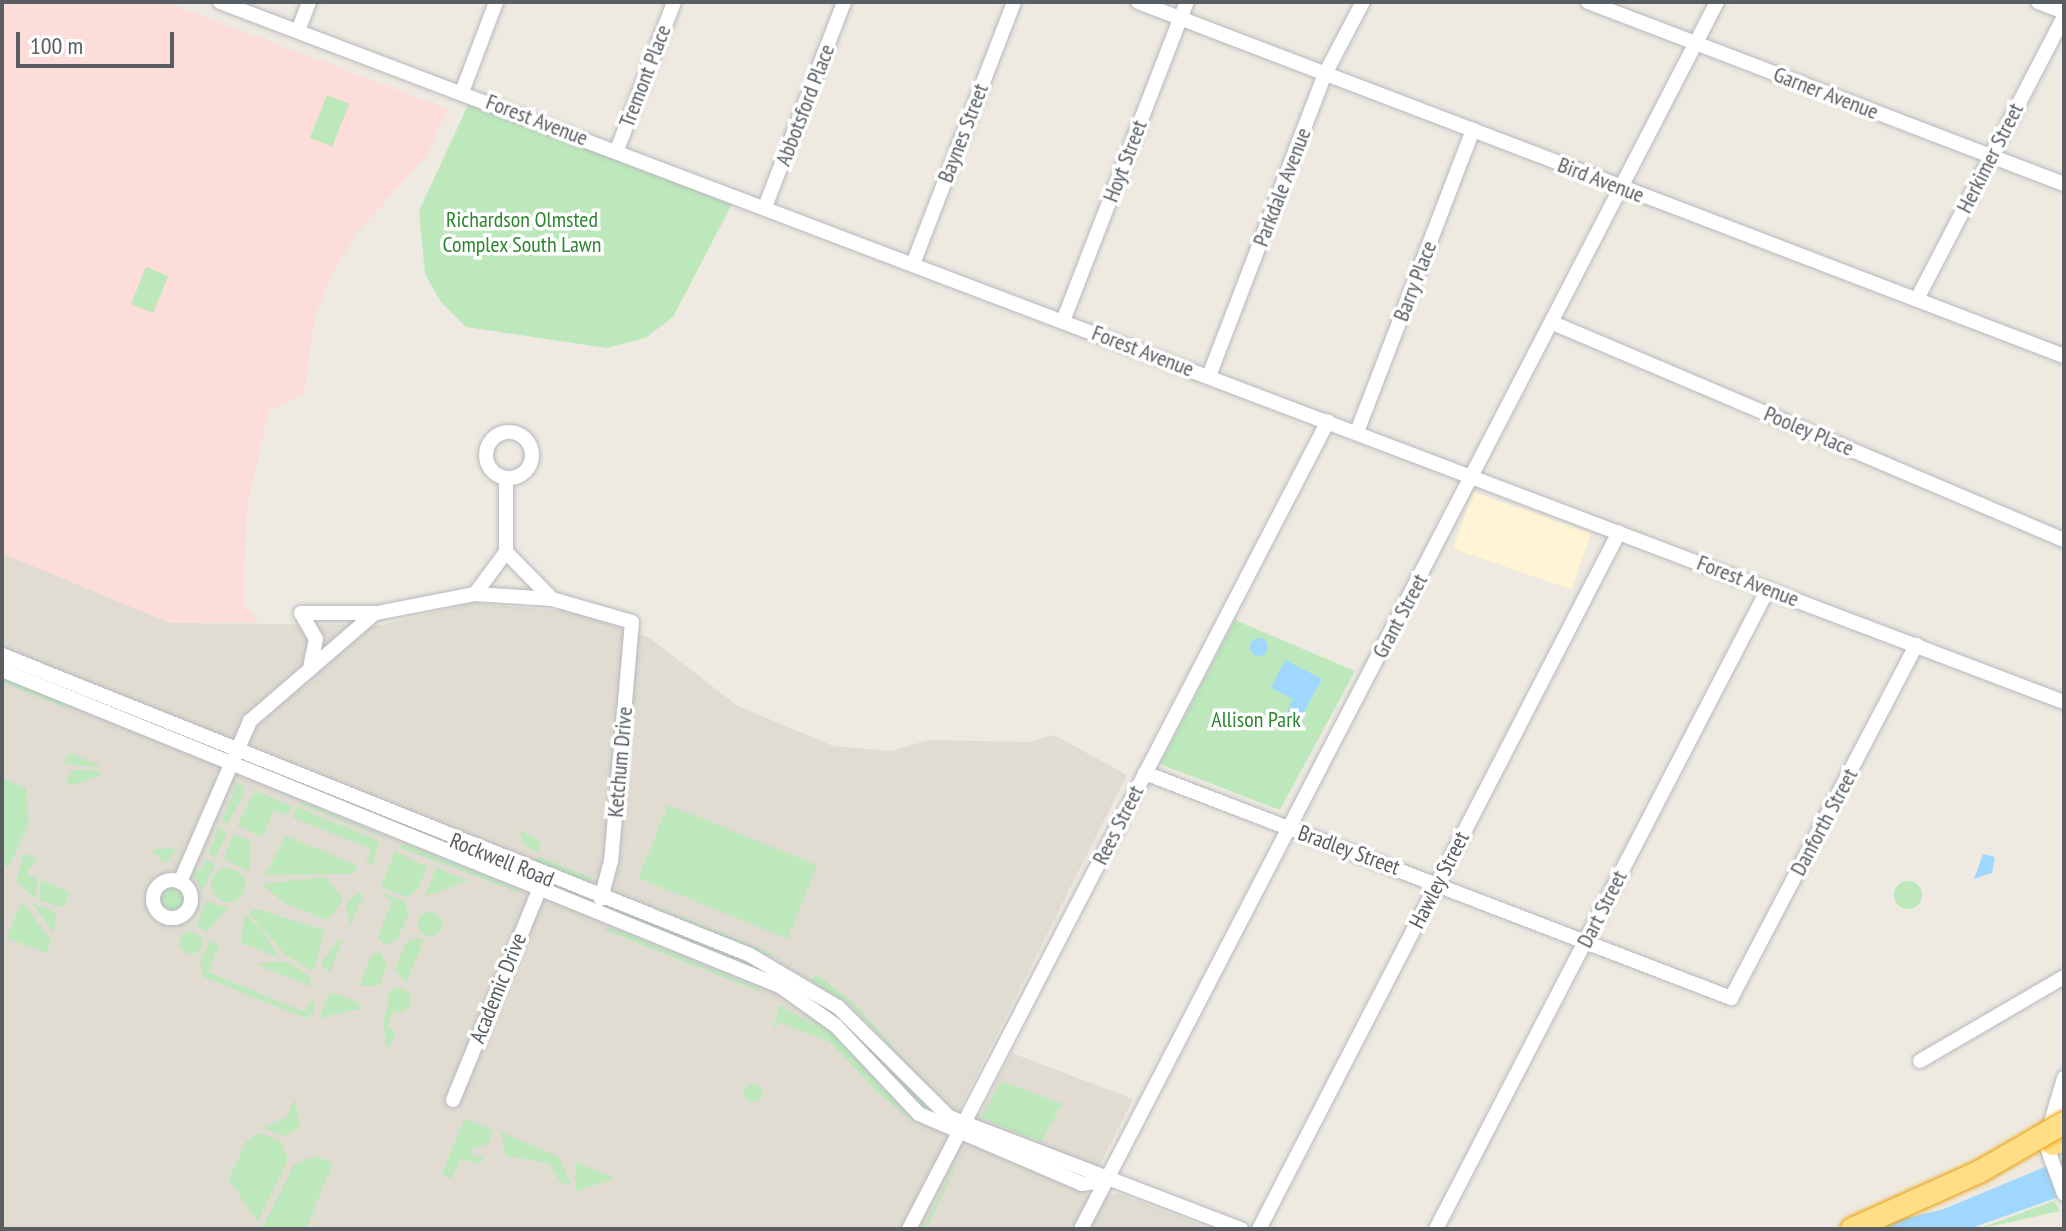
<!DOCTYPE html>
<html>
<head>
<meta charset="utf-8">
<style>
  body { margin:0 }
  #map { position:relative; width:2066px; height:1231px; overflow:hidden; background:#eeeae1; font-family:"PT Sans Narrow",sans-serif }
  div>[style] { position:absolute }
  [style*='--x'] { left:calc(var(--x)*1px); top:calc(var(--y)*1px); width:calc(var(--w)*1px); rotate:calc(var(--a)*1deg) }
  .commercial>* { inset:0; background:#fff4d4; transform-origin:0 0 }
  .education>* { inset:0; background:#e0dcd1 }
  .medical>* { inset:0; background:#fdddda }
  .green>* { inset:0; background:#bce8bb; transform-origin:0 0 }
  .round { border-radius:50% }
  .water>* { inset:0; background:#9fd7ff }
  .roads { filter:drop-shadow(0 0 2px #b6b9bf) drop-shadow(0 0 2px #b6b9bf) }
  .minor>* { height:14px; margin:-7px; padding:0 7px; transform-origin:7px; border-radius:7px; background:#fff }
  .minor>.ring { margin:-7px; padding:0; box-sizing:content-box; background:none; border:14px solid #fff; border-radius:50% }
  .highway>* { height:22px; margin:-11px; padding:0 11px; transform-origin:11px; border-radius:11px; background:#ffde86 }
  .bridges { filter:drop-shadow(0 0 2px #ee9e00) drop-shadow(0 0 2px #ee9e00) }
  .highway-bridge>* { height:22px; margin:-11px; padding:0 11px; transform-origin:11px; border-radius:11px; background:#ffde86 }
  span { translate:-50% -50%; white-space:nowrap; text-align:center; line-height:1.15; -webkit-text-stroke:7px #fff; paint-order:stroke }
  .street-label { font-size:22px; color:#595e63 }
  .park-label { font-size:22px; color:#2e8630 }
  .frame { position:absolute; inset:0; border:4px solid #595e63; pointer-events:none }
  .scale { position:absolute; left:16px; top:32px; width:158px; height:36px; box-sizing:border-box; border:4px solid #595e63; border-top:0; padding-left:10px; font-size:24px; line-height:28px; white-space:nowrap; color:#595e63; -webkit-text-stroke:6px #fff; paint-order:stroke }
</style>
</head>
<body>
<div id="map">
  <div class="commercial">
    <i style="left:1473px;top:492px;width:125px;height:60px;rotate:19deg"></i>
  </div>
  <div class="education">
    <i style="clip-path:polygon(2px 553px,170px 623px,382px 625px,472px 603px,574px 612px,648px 637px,738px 706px,833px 746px,891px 751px,929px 740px,1030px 742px,1054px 735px,1127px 775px,960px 1108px,979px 1115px,1012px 1053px,1133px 1099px,1085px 1195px,1120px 1194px,1211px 1229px,2px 1229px)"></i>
  </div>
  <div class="medical">
    <i style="clip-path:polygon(2px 2px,165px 2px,448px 109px,427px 155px,357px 233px,332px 274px,315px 316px,304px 395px,269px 410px,247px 507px,244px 604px,259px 622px,170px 623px,2px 553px)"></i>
  </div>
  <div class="green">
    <i style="left:327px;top:95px;width:24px;height:46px;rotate:22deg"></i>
    <i style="clip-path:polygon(469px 103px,732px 204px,673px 317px,645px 338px,607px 348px,466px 327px,441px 302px,425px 274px,419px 211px)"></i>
    <i style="left:146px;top:267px;width:24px;height:40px;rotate:22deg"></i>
    <i style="clip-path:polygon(1235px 620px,1355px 671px,1280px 810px,1160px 764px)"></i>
    <i style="clip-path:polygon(2px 676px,65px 702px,67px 708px,2px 682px)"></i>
    <i style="clip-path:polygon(69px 753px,99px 765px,99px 767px,64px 764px)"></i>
    <i style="clip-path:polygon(72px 770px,99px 771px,102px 775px,74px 785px,66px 783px)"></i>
    <i style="clip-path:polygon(2px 778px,26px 788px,29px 824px,8px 868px,2px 862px)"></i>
    <i style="clip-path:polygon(228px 780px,243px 786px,244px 795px,227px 824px,222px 821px,236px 786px)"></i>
    <i style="clip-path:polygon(255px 791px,292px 806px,288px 815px,274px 810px,263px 837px,237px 826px)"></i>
    <i style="clip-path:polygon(301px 802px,377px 833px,385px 838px,300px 804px)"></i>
    <i style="left:668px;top:805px;width:161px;height:79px;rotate:22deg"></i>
    <i style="clip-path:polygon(296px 807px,379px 841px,373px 866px,366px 862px,371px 849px,292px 817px)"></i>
    <i style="clip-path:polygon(219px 827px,227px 834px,215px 857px,208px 854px)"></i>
    <i style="clip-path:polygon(520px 830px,541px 842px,538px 853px,523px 844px)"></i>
    <i style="clip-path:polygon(234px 834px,250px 841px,249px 871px,224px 859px)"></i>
    <i style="clip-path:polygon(285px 836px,357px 865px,354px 874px,265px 875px)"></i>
    <i style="clip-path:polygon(406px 844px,519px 890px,518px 892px,398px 847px)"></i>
    <i style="clip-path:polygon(150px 850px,173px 848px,176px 850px,165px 863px)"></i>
    <i style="clip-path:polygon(395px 851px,427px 867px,417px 891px,406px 897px,381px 887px)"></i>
    <i style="clip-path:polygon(24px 854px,38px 858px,26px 873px,37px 879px,36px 899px,16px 881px)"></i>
    <i style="clip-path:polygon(537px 856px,591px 878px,597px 884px,535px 866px)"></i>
    <i style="clip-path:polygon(206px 859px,215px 865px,202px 891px,191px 869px,201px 871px)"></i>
    <i class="round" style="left:211px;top:868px;width:34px;height:34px"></i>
    <i style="clip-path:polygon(436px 868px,468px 881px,425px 896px)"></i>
    <i style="clip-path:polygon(325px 877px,343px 899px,328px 920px,284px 903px,262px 884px)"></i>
    <i style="clip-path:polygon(40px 880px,70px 892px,64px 907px,40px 901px)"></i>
    <i class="round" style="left:1894px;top:881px;width:28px;height:28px"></i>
    <i style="left:170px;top:886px;width:20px;height:19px;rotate:37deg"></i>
    <i style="clip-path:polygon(379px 891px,404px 901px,409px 913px,397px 940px,384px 945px,378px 937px,392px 901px)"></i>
    <i style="clip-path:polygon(357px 893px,363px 895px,350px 926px,346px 904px)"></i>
    <i style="clip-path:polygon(623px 893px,775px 955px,772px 957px)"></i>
    <i style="clip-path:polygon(22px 901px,51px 940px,47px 953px,6px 938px)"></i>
    <i style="clip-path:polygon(206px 901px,228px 908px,206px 932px,197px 925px)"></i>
    <i style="clip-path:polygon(32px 903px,57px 913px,54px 932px,53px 932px)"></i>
    <i style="clip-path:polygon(256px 909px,324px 930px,314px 971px,286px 955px,249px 913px)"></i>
    <i style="clip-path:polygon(622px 909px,733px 954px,765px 973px,615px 913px)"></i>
    <i class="round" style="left:418px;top:912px;width:24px;height:24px"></i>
    <i style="clip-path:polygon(245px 914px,262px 930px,279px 957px,241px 943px)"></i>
    <i style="clip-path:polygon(609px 927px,759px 988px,760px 992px,605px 930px)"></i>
    <i class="round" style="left:180px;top:932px;width:22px;height:22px"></i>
    <i style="clip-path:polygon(417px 938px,424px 940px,406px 983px,395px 970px,406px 942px)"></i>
    <i style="clip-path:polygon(338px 940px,342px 941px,330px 972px,321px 964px)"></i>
    <i style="clip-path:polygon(210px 941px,219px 945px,208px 972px,304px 1012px,315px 996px,314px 1013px,305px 1018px,204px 977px,200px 963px)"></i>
    <i style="clip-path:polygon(381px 952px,387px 965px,379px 986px,359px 985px,372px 954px)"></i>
    <i style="clip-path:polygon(286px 961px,309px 976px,313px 987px,256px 964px)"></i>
    <i style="clip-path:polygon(816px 974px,855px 1004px,934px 1093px,852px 1006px,810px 980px)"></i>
    <i class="round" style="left:387px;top:988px;width:24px;height:24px"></i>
    <i style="clip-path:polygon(330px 992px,360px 1003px,359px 1009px,319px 1018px)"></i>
    <i style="clip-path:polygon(802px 994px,814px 998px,857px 1030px,945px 1122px,915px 1105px,841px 1023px)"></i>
    <i style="clip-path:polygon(780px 1005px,812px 1024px,832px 1043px,780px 1022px,773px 1029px)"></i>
    <i style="clip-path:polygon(796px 1005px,829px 1029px,914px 1122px,879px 1094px)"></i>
    <i style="clip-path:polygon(388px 1007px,394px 1010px,387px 1028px,396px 1032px,387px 1052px,383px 1019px)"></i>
    <i style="clip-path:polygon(1001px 1081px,1062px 1104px,1041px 1142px,981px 1118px)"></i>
    <i class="round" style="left:744px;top:1084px;width:18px;height:18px"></i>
    <i style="clip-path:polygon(295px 1099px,300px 1128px,284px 1136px,263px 1128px,286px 1118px)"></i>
    <i style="clip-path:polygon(465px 1118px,494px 1131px,488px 1144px,472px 1148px,473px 1156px,483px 1156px,481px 1164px,461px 1159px,451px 1179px,442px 1174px)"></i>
    <i style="clip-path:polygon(501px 1132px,558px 1156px,571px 1184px,561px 1183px,549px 1163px,506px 1156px)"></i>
    <i style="clip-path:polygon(261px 1133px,281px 1142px,288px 1160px,257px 1222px,229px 1179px,247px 1140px)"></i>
    <i style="clip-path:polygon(315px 1156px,333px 1163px,306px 1228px,262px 1229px,294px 1165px)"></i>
    <i style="clip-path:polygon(575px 1162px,613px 1177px,614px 1178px,576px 1192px)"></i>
    <i style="clip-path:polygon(956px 1168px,926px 1229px,922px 1229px,953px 1170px)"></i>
    <i style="clip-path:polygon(2054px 1201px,2060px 1211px,1978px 1229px)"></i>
  </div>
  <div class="water">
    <i class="round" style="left:1250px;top:638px;width:18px;height:18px"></i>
    <i style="clip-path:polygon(1285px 660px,1322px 679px,1299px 721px,1286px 714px,1293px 699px,1271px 688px)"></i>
    <i style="clip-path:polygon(1983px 854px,1995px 857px,1992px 873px,1974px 879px)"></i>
    <i style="clip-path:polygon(2064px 1159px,2064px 1195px,1969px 1229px,1859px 1229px,1941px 1210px)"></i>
  </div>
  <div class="roads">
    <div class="minor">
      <i style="--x:220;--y:2;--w:1972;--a:20.79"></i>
      <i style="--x:1138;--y:2;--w:991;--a:20.92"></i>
      <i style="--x:1588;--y:2;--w:510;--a:20.92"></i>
      <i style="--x:2038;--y:2;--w:28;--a:21"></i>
      <i style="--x:298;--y:31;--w:31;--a:-69"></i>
      <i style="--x:462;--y:92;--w:96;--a:-69.3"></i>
      <i style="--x:617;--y:150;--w:159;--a:-68.9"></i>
      <i style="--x:765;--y:207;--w:220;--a:-68.9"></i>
      <i style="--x:913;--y:264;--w:281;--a:-68.9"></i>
      <i style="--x:1917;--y:299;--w:318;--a:-62.5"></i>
      <i style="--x:1063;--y:321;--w:342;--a:-68.8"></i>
      <i style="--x:1553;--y:323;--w:555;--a:23.01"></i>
      <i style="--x:1209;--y:376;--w:324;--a:-69"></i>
      <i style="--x:1325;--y:74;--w:81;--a:-62.2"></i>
      <i style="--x:1357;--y:432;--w:324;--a:-69"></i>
      <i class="ring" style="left:486px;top:432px;width:32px;height:32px"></i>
      <i style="--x:506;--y:552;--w:63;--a:45.6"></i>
      <i style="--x:475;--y:594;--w:52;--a:-53.6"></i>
      <i style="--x:506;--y:552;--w:74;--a:-90"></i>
      <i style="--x:301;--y:613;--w:76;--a:0"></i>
      <i style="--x:377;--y:613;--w:100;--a:-11"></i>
      <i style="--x:475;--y:594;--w:77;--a:3.7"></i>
      <i style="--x:552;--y:599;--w:83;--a:16"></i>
      <i style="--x:632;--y:622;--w:240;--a:95"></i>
      <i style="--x:611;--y:861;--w:39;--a:105"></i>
      <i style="--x:301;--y:613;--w:30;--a:60"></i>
      <i style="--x:316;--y:639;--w:25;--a:102"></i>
      <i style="--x:2;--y:655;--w:806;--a:21.85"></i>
      <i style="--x:750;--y:955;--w:102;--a:30.6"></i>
      <i style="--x:838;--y:1007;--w:156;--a:44.7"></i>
      <i style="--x:949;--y:1117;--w:313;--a:21"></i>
      <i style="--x:2;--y:670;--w:840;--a:22.11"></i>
      <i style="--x:780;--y:986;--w:69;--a:35.5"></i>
      <i style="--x:836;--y:1026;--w:121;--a:46.7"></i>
      <i style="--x:919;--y:1114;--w:177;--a:23.2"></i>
      <i style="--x:1082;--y:1184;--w:24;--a:-9"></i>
      <i style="--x:1145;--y:773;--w:628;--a:21"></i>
      <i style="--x:1731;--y:998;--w:399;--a:-62.3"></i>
      <i class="ring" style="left:153px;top:880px;width:24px;height:24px"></i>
      <i style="--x:180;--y:882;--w:176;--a:-66.5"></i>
      <i style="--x:250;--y:721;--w:164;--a:-40.8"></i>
      <i style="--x:1920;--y:1061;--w:167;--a:-30.3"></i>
      <i style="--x:2064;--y:1078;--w:67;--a:106.5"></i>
      <i style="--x:2045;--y:1142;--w:55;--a:69.9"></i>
      <i style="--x:453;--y:1100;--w:232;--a:-67.7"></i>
      <i style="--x:909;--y:1229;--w:910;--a:-62.59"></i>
      <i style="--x:1081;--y:1229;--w:1382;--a:-62.6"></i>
      <i style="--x:1259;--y:1229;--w:784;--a:-62.68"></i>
      <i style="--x:1436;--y:1229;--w:721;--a:-62.58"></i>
    </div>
    <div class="highway">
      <i style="--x:2053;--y:1144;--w:12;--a:-20"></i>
    </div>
  </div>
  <div class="bridges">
    <div class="highway-bridge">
      <i style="--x:1852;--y:1229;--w:139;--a:-24.2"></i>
      <i style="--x:1979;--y:1172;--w:98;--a:-30"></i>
    </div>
  </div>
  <div class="street-label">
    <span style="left:645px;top:76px;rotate:-69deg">Tremont Place</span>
    <span style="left:1826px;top:93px;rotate:21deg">Garner Avenue</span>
    <span style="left:805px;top:105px;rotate:-69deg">Abbotsford Place</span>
    <span style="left:537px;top:120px;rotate:21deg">Forest Avenue</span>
    <span style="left:963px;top:133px;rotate:-69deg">Baynes Street</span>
    <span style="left:1990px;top:158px;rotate:-63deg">Herkimer Street</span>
    <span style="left:1125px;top:161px;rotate:-69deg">Hoyt Street</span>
    <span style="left:1601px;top:180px;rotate:21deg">Bird Avenue</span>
    <span style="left:1282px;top:187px;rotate:-69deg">Parkdale Avenue</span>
    <span style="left:1415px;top:281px;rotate:-69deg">Barry Place</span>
    <span style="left:1143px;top:351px;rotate:21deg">Forest Avenue</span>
    <span style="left:1809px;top:431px;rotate:23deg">Pooley Place</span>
    <span style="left:1748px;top:581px;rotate:21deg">Forest Avenue</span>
    <span style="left:1400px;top:616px;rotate:-62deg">Grant Street</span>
    <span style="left:620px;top:762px;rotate:-85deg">Ketchum Drive</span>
    <span style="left:1824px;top:822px;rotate:-62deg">Danforth Street</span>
    <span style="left:1118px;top:825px;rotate:-63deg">Rees Street</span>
    <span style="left:1349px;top:850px;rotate:20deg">Bradley Street</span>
    <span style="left:502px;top:860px;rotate:22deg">Rockwell Road</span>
    <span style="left:1439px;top:880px;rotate:-63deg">Hawley Street</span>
    <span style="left:1602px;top:909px;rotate:-63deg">Dart Street</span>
    <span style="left:498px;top:988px;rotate:-68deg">Academic Drive</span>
  </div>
  <div class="park-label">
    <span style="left:522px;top:232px">Richardson Olmsted<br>Complex South Lawn</span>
    <span style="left:1256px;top:720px">Allison Park</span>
  </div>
  <div class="frame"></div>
  <div class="scale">100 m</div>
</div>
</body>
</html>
